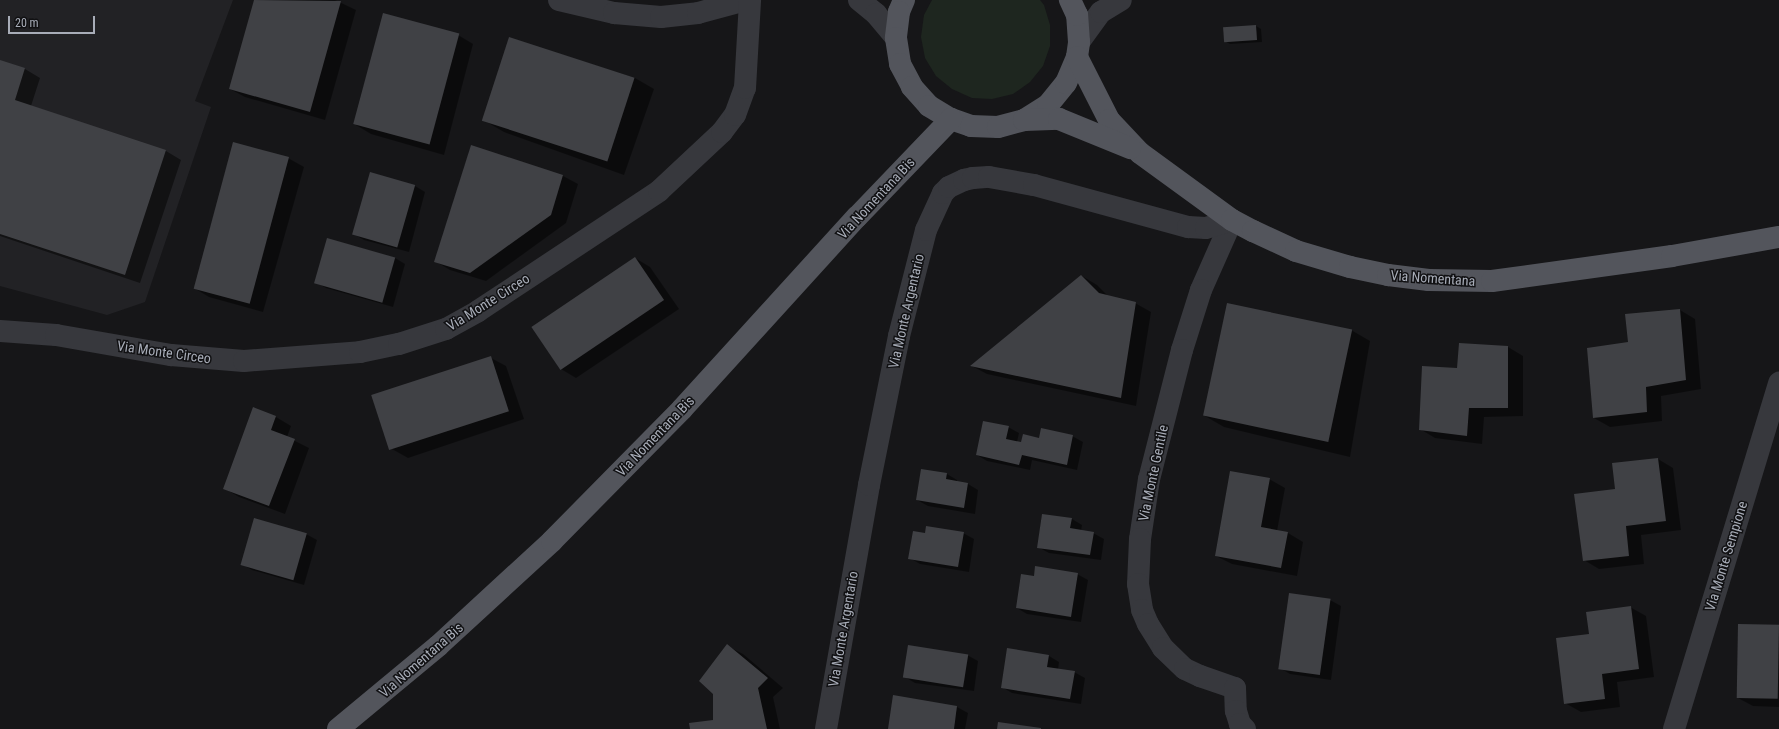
<!DOCTYPE html>
<html>
<head>
<meta charset="utf-8">
<style>
  body { margin:0 }
  #map { position:relative; width:1779px; height:729px; overflow:hidden; background:#161618; font-family:"Roboto Condensed",sans-serif }
  div>[style] { position:absolute }
  [style*='--x'] { left:calc(var(--x)*1px); top:calc(var(--y)*1px); width:calc(var(--w)*1px); rotate:calc(var(--a)*1deg) }
  .built>* { inset:0; background:#222225 }
  .green>* { inset:0; background:#1e261f }
  .shadow>* { inset:0; background:#0007 }
  .building>* { inset:0; background:#404145; transform-origin:0 0 }
  .minor>* { height:22px; margin:-11px; padding:0 11px; transform-origin:11px; border-radius:11px; background:#37383d }
  .major>* { height:22px; margin:-11px; padding:0 11px; transform-origin:11px; border-radius:11px; background:#53555c }
  span { translate:-50% -50%; white-space:nowrap; text-align:center; line-height:1.15; -webkit-text-stroke:3px #111113; paint-order:stroke }
  .street-label { font-size:14px; color:#a8adb8 }
  .scale { position:absolute; left:8px; top:16px; width:87px; height:18px; box-sizing:border-box; border:2px solid #a8adb8; border-top:0; padding-left:5px; font-size:12px; line-height:14px; white-space:nowrap; color:#a8adb8; -webkit-text-stroke:3px #111113; paint-order:stroke }
</style>
</head>
<body>
<div id="map">
  <div class="built">
    <i style="clip-path:polygon(0 0,233px 0,195px 101px,211px 107px,145px 302px,107px 315px,0 286px)"></i>
  </div>
  <div class="green">
    <i style="clip-path:polygon(932px 0,1040px 0,1044px 5px,1050px 25px,1050px 46px,1043px 66px,1030px 82px,1013px 94px,992px 99px,972px 98px,952px 89px,936px 76px,925px 58px,921px 37px,924px 15px)"></i>
  </div>
  <div class="shadow">
    <i style="clip-path:polygon(255px 0,335px 0,356px 10px,325px 120px,245px 97px,230px 89px)"></i>
    <i style="clip-path:polygon(1256px 26px,1261px 29px,1262px 42px,1230px 44px,1225px 41px,1225px 28px)"></i>
    <i style="clip-path:polygon(458px 35px,473px 44px,444px 155px,371px 134px,356px 125px)"></i>
    <i style="clip-path:polygon(509px 38px,635px 78px,654px 89px,624px 175px,504px 132px,485px 121px)"></i>
    <i style="clip-path:polygon(0 61px,25px 69px,40px 78px,31px 106px,166px 151px,181px 160px,140px 283px,0 236px)"></i>
    <i style="clip-path:polygon(471px 146px,563px 176px,578px 184px,566px 223px,486px 281px,450px 270px,435px 261px)"></i>
    <i style="clip-path:polygon(288px 158px,304px 167px,263px 312px,209px 297px,194px 288px)"></i>
    <i style="clip-path:polygon(371px 173px,415px 186px,425px 192px,409px 252px,364px 240px,354px 234px)"></i>
    <i style="clip-path:polygon(328px 239px,395px 258px,405px 264px,393px 307px,326px 288px,316px 282px)"></i>
    <i style="clip-path:polygon(635px 258px,650px 267px,679px 309px,576px 378px,561px 369px,533px 328px)"></i>
    <i style="clip-path:polygon(1082px 276px,1097px 285px,1108px 296px,1135px 303px,1151px 312px,1136px 406px,987px 374px,972px 366px)"></i>
    <i style="clip-path:polygon(1680px 310px,1695px 319px,1701px 389px,1661px 396px,1662px 421px,1610px 427px,1594px 418px,1630px 343px)"></i>
    <i style="clip-path:polygon(1351px 330px,1370px 341px,1350px 457px,1224px 427px,1205px 416px)"></i>
    <i style="clip-path:polygon(1460px 344px,1508px 347px,1523px 356px,1523px 416px,1484px 417px,1482px 444px,1435px 438px,1420px 429px,1458px 369px)"></i>
    <i style="clip-path:polygon(491px 358px,506px 366px,524px 419px,408px 458px,392px 449px)"></i>
    <i style="clip-path:polygon(276px 417px,291px 426px,287px 437px,309px 448px,285px 514px,239px 497px,224px 488px)"></i>
    <i style="clip-path:polygon(1008px 427px,1019px 433px,1017px 442px,1022px 443px,1040px 439px,1072px 436px,1083px 442px,1077px 470px,1032px 460px,1030px 470px,987px 461px,977px 455px)"></i>
    <i style="clip-path:polygon(1658px 459px,1673px 468px,1681px 530px,1641px 535px,1644px 564px,1599px 569px,1584px 560px,1616px 490px)"></i>
    <i style="clip-path:polygon(947px 474px,957px 480px,957px 482px,968px 484px,978px 490px,975px 514px,928px 506px,917px 500px)"></i>
    <i style="clip-path:polygon(1269px 479px,1285px 488px,1277px 531px,1288px 533px,1303px 542px,1297px 576px,1232px 564px,1216px 556px)"></i>
    <i style="clip-path:polygon(1042px 515px,1072px 519px,1082px 525px,1081px 531px,1093px 533px,1104px 539px,1101px 560px,1049px 553px,1038px 547px)"></i>
    <i style="clip-path:polygon(963px 533px,974px 539px,969px 572px,920px 564px,910px 558px,926px 534px)"></i>
    <i style="clip-path:polygon(306px 534px,317px 540px,304px 585px,252px 570px,242px 564px)"></i>
    <i style="clip-path:polygon(1077px 574px,1088px 580px,1081px 622px,1027px 614px,1017px 608px,1034px 577px)"></i>
    <i style="clip-path:polygon(1330px 600px,1341px 606px,1331px 680px,1290px 674px,1280px 668px)"></i>
    <i style="clip-path:polygon(1630px 607px,1646px 616px,1654px 677px,1617px 682px,1620px 707px,1581px 712px,1565px 703px,1590px 635px)"></i>
    <i style="clip-path:polygon(1779px 626px,1779px 707px,1753px 706px,1738px 698px)"></i>
    <i style="clip-path:polygon(727px 646px,743px 654px,783px 688px,773px 697px,780px 729px,691px 729px,714px 721px)"></i>
    <i style="clip-path:polygon(1008px 650px,1049px 656px,1059px 662px,1058px 670px,1074px 672px,1085px 678px,1081px 704px,1012px 693px,1002px 687px)"></i>
    <i style="clip-path:polygon(967px 655px,978px 661px,974px 691px,915px 683px,905px 677px)"></i>
    <i style="clip-path:polygon(894px 696px,957px 707px,968px 713px,965px 729px,889px 729px)"></i>
  </div>
  <div class="building">
    <i style="clip-path:polygon(254px 0,341px 1px,310px 112px,229px 89px)"></i>
    <i style="left:383px;top:13px;width:79px;height:115px;rotate:15deg"></i>
    <i style="left:1256px;top:25px;width:15px;height:33px;rotate:86deg"></i>
    <i style="left:509px;top:37px;width:132px;height:88px;rotate:18deg"></i>
    <i style="clip-path:polygon(0 60px,25px 68px,15px 100px,166px 150px,125px 275px,0 234px)"></i>
    <i style="left:233px;top:142px;width:58px;height:152px;rotate:15deg"></i>
    <i style="clip-path:polygon(471px 145px,563px 175px,551px 215px,470px 273px,434px 262px)"></i>
    <i style="left:370px;top:172px;width:47px;height:65px;rotate:16deg"></i>
    <i style="left:327px;top:238px;width:71px;height:47px;rotate:16deg"></i>
    <i style="left:635px;top:257px;width:52px;height:125px;rotate:56deg"></i>
    <i style="clip-path:polygon(1081px 275px,1099px 293px,1136px 302px,1121px 398px,970px 366px)"></i>
    <i style="left:1227px;top:303px;width:128px;height:115px;rotate:12deg"></i>
    <i style="clip-path:polygon(1680px 309px,1686px 380px,1646px 387px,1647px 412px,1593px 418px,1587px 348px,1628px 342px,1625px 314px)"></i>
    <i style="clip-path:polygon(1459px 343px,1508px 346px,1508px 408px,1469px 408px,1467px 436px,1419px 430px,1422px 366px,1457px 368px)"></i>
    <i style="left:491px;top:356px;width:58px;height:126px;rotate:72deg"></i>
    <i style="clip-path:polygon(253px 407px,276px 416px,271px 430px,295px 439px,269px 506px,223px 489px)"></i>
    <i style="clip-path:polygon(983px 421px,1009px 426px,1006px 439px,1021px 442px,1023px 434px,1039px 438px,1041px 428px,1073px 435px,1067px 465px,1022px 455px,1019px 465px,976px 455px)"></i>
    <i style="clip-path:polygon(1658px 458px,1666px 521px,1626px 526px,1629px 556px,1583px 561px,1574px 494px,1615px 489px,1612px 463px)"></i>
    <i style="clip-path:polygon(921px 469px,947px 473px,946px 479px,968px 483px,964px 508px,916px 500px)"></i>
    <i style="clip-path:polygon(1230px 471px,1270px 478px,1261px 527px,1288px 532px,1281px 568px,1215px 556px)"></i>
    <i style="clip-path:polygon(1042px 514px,1072px 518px,1070px 528px,1094px 532px,1090px 555px,1037px 548px)"></i>
    <i style="left:254px;top:518px;width:55px;height:49px;rotate:16deg"></i>
    <i style="clip-path:polygon(926px 526px,964px 532px,958px 567px,908px 559px,913px 531px,925px 533px)"></i>
    <i style="clip-path:polygon(1035px 566px,1078px 573px,1071px 617px,1016px 608px,1021px 574px,1034px 576px)"></i>
    <i style="left:1289px;top:593px;width:42px;height:77px;rotate:8deg"></i>
    <i style="clip-path:polygon(1631px 606px,1639px 669px,1602px 674px,1605px 699px,1564px 704px,1556px 638px,1589px 634px,1586px 612px)"></i>
    <i style="left:1738px;top:624px;width:41px;height:74px;rotate:1deg"></i>
    <i style="clip-path:polygon(727px 644px,768px 678px,758px 688px,767px 729px,690px 729px,689px 723px,713px 720px,713px 694px,699px 681px)"></i>
    <i style="left:908px;top:645px;width:61px;height:33px;rotate:9deg"></i>
    <i style="clip-path:polygon(1007px 648px,1049px 655px,1047px 667px,1075px 671px,1070px 699px,1001px 688px)"></i>
    <i style="clip-path:polygon(893px 695px,957px 706px,954px 729px,888px 729px)"></i>
    <i style="clip-path:polygon(998px 722px,1041px 728px,1041px 729px,997px 729px)"></i>
  </div>
  <div class="minor">
    <i style="--x:559;--y:0;--w:57;--a:13.3"></i>
    <i style="--x:614;--y:13;--w:47;--a:4.9"></i>
    <i style="--x:661;--y:17;--w:37;--a:-6"></i>
    <i style="--x:698;--y:13;--w:50;--a:-15.2"></i>
    <i style="--x:859;--y:0;--w:22;--a:39"></i>
    <i style="--x:876;--y:14;--w:31;--a:50"></i>
    <i style="--x:1079;--y:42;--w:37;--a:-54"></i>
    <i style="--x:1101;--y:12;--w:23;--a:-31"></i>
    <i style="--x:1232;--y:220;--w:77;--a:113.9"></i>
    <i style="--x:1201;--y:290;--w:63;--a:107.6"></i>
    <i style="--x:1182;--y:350;--w:133;--a:104.3"></i>
    <i style="--x:1149;--y:479;--w:61;--a:98.5"></i>
    <i style="--x:1140;--y:539;--w:45;--a:92.5"></i>
    <i style="--x:1138;--y:584;--w:26;--a:81"></i>
    <i style="--x:1142;--y:610;--w:15;--a:67"></i>
    <i style="--x:1148;--y:624;--w:28;--a:58"></i>
    <i style="--x:1163;--y:648;--w:30;--a:44"></i>
    <i style="--x:1185;--y:669;--w:17;--a:25"></i>
    <i style="--x:1200;--y:676;--w:37;--a:19"></i>
    <i style="--x:1235;--y:688;--w:23;--a:88"></i>
    <i style="--x:1236;--y:711;--w:14;--a:73"></i>
    <i style="--x:1240;--y:724;--w:7;--a:45"></i>
    <i style="--x:0;--y:331;--w:56;--a:4.1"></i>
    <i style="--x:56;--y:335;--w:117;--a:9.9"></i>
    <i style="--x:171;--y:355;--w:73;--a:4.7"></i>
    <i style="--x:244;--y:361;--w:116;--a:-4.4"></i>
    <i style="--x:360;--y:352;--w:40;--a:-12"></i>
    <i style="--x:399;--y:344;--w:49;--a:-17.7"></i>
    <i style="--x:446;--y:329;--w:37;--a:-29"></i>
    <i style="--x:478;--y:311;--w:217;--a:-33.5"></i>
    <i style="--x:659;--y:191;--w:86;--a:-43.1"></i>
    <i style="--x:722;--y:132;--w:21;--a:-53"></i>
    <i style="--x:735;--y:115;--w:29;--a:-70"></i>
    <i style="--x:745;--y:88;--w:88;--a:-86.7"></i>
    <i style="--x:826;--y:729;--w:248;--a:-80"></i>
    <i style="--x:869;--y:485;--w:152;--a:-78.6"></i>
    <i style="--x:899;--y:336;--w:109;--a:-75.7"></i>
    <i style="--x:926;--y:230;--w:41;--a:-65.3"></i>
    <i style="--x:943;--y:193;--w:8;--a:-45"></i>
    <i style="--x:949;--y:187;--w:17;--a:-25"></i>
    <i style="--x:964;--y:180;--w:9;--a:-13"></i>
    <i style="--x:973;--y:178;--w:16;--a:-4"></i>
    <i style="--x:989;--y:177;--w:46;--a:10.1"></i>
    <i style="--x:1034;--y:185;--w:160;--a:15.3"></i>
    <i style="--x:1188;--y:227;--w:18;--a:3"></i>
    <i style="--x:1206;--y:228;--w:27;--a:-17"></i>
    <i style="--x:1674;--y:729;--w:362;--a:-73.1"></i>
  </div>
  <div class="major">
    <i style="--x:904;--y:0;--w:13;--a:113"></i>
    <i style="--x:899;--y:12;--w:26;--a:97"></i>
    <i style="--x:896;--y:38;--w:26;--a:81"></i>
    <i style="--x:900;--y:64;--w:26;--a:62"></i>
    <i style="--x:912;--y:87;--w:25;--a:48"></i>
    <i style="--x:929;--y:106;--w:26;--a:31"></i>
    <i style="--x:951;--y:119;--w:21;--a:19"></i>
    <i style="--x:971;--y:126;--w:27;--a:2"></i>
    <i style="--x:998;--y:127;--w:27;--a:-15"></i>
    <i style="--x:1024;--y:120;--w:28;--a:-32"></i>
    <i style="--x:1048;--y:105;--w:28;--a:-51"></i>
    <i style="--x:1066;--y:83;--w:28;--a:-67"></i>
    <i style="--x:1077;--y:57;--w:15;--a:-82"></i>
    <i style="--x:1079;--y:42;--w:27;--a:-94"></i>
    <i style="--x:1077;--y:15;--w:17;--a:-115"></i>
    <i style="--x:1077;--y:57;--w:71;--a:63.1"></i>
    <i style="--x:1109;--y:120;--w:45;--a:46.8"></i>
    <i style="--x:1140;--y:153;--w:114;--a:36.1"></i>
    <i style="--x:1232;--y:220;--w:24;--a:28"></i>
    <i style="--x:1253;--y:231;--w:47;--a:24.9"></i>
    <i style="--x:1296;--y:251;--w:56;--a:16.5"></i>
    <i style="--x:1350;--y:267;--w:39;--a:12"></i>
    <i style="--x:1388;--y:275;--w:41;--a:7"></i>
    <i style="--x:1429;--y:280;--w:63;--a:0.9"></i>
    <i style="--x:1492;--y:281;--w:182;--a:-7.9"></i>
    <i style="--x:1672;--y:256;--w:109;--a:-10.1"></i>
    <i style="--x:1024;--y:120;--w:35;--a:-2"></i>
    <i style="--x:1059;--y:119;--w:77;--a:22.2"></i>
    <i style="--x:338;--y:729;--w:130;--a:-39.7"></i>
    <i style="--x:438;--y:646;--w:155;--a:-42.6"></i>
    <i style="--x:552;--y:541;--w:185;--a:-45.4"></i>
    <i style="--x:682;--y:409;--w:260;--a:-47.7"></i>
    <i style="--x:857;--y:217;--w:136;--a:-46.2"></i>
  </div>
  <div class="street-label">
    <span style="left:876px;top:198px;rotate:-47deg">Via Nomentana Bis</span>
    <span style="left:1433px;top:278px;rotate:4deg">Via Nomentana</span>
    <span style="left:488px;top:302px;rotate:-32deg">Via Monte Circeo</span>
    <span style="left:906px;top:311px;rotate:-77deg">Via Monte Argentario</span>
    <span style="left:164px;top:352px;rotate:8deg">Via Monte Circeo</span>
    <span style="left:655px;top:436px;rotate:-46deg">Via Nomentana Bis</span>
    <span style="left:1153px;top:473px;rotate:-78deg">Via Monte Gentile</span>
    <span style="left:1726px;top:556px;rotate:-73deg">Via Monte Sempione</span>
    <span style="left:843px;top:629px;rotate:-80deg">Via Monte Argentario</span>
    <span style="left:421px;top:660px;rotate:-41deg">Via Nomentana Bis</span>
  </div>
  <div class="scale">20 m</div>
</div>
</body>
</html>
